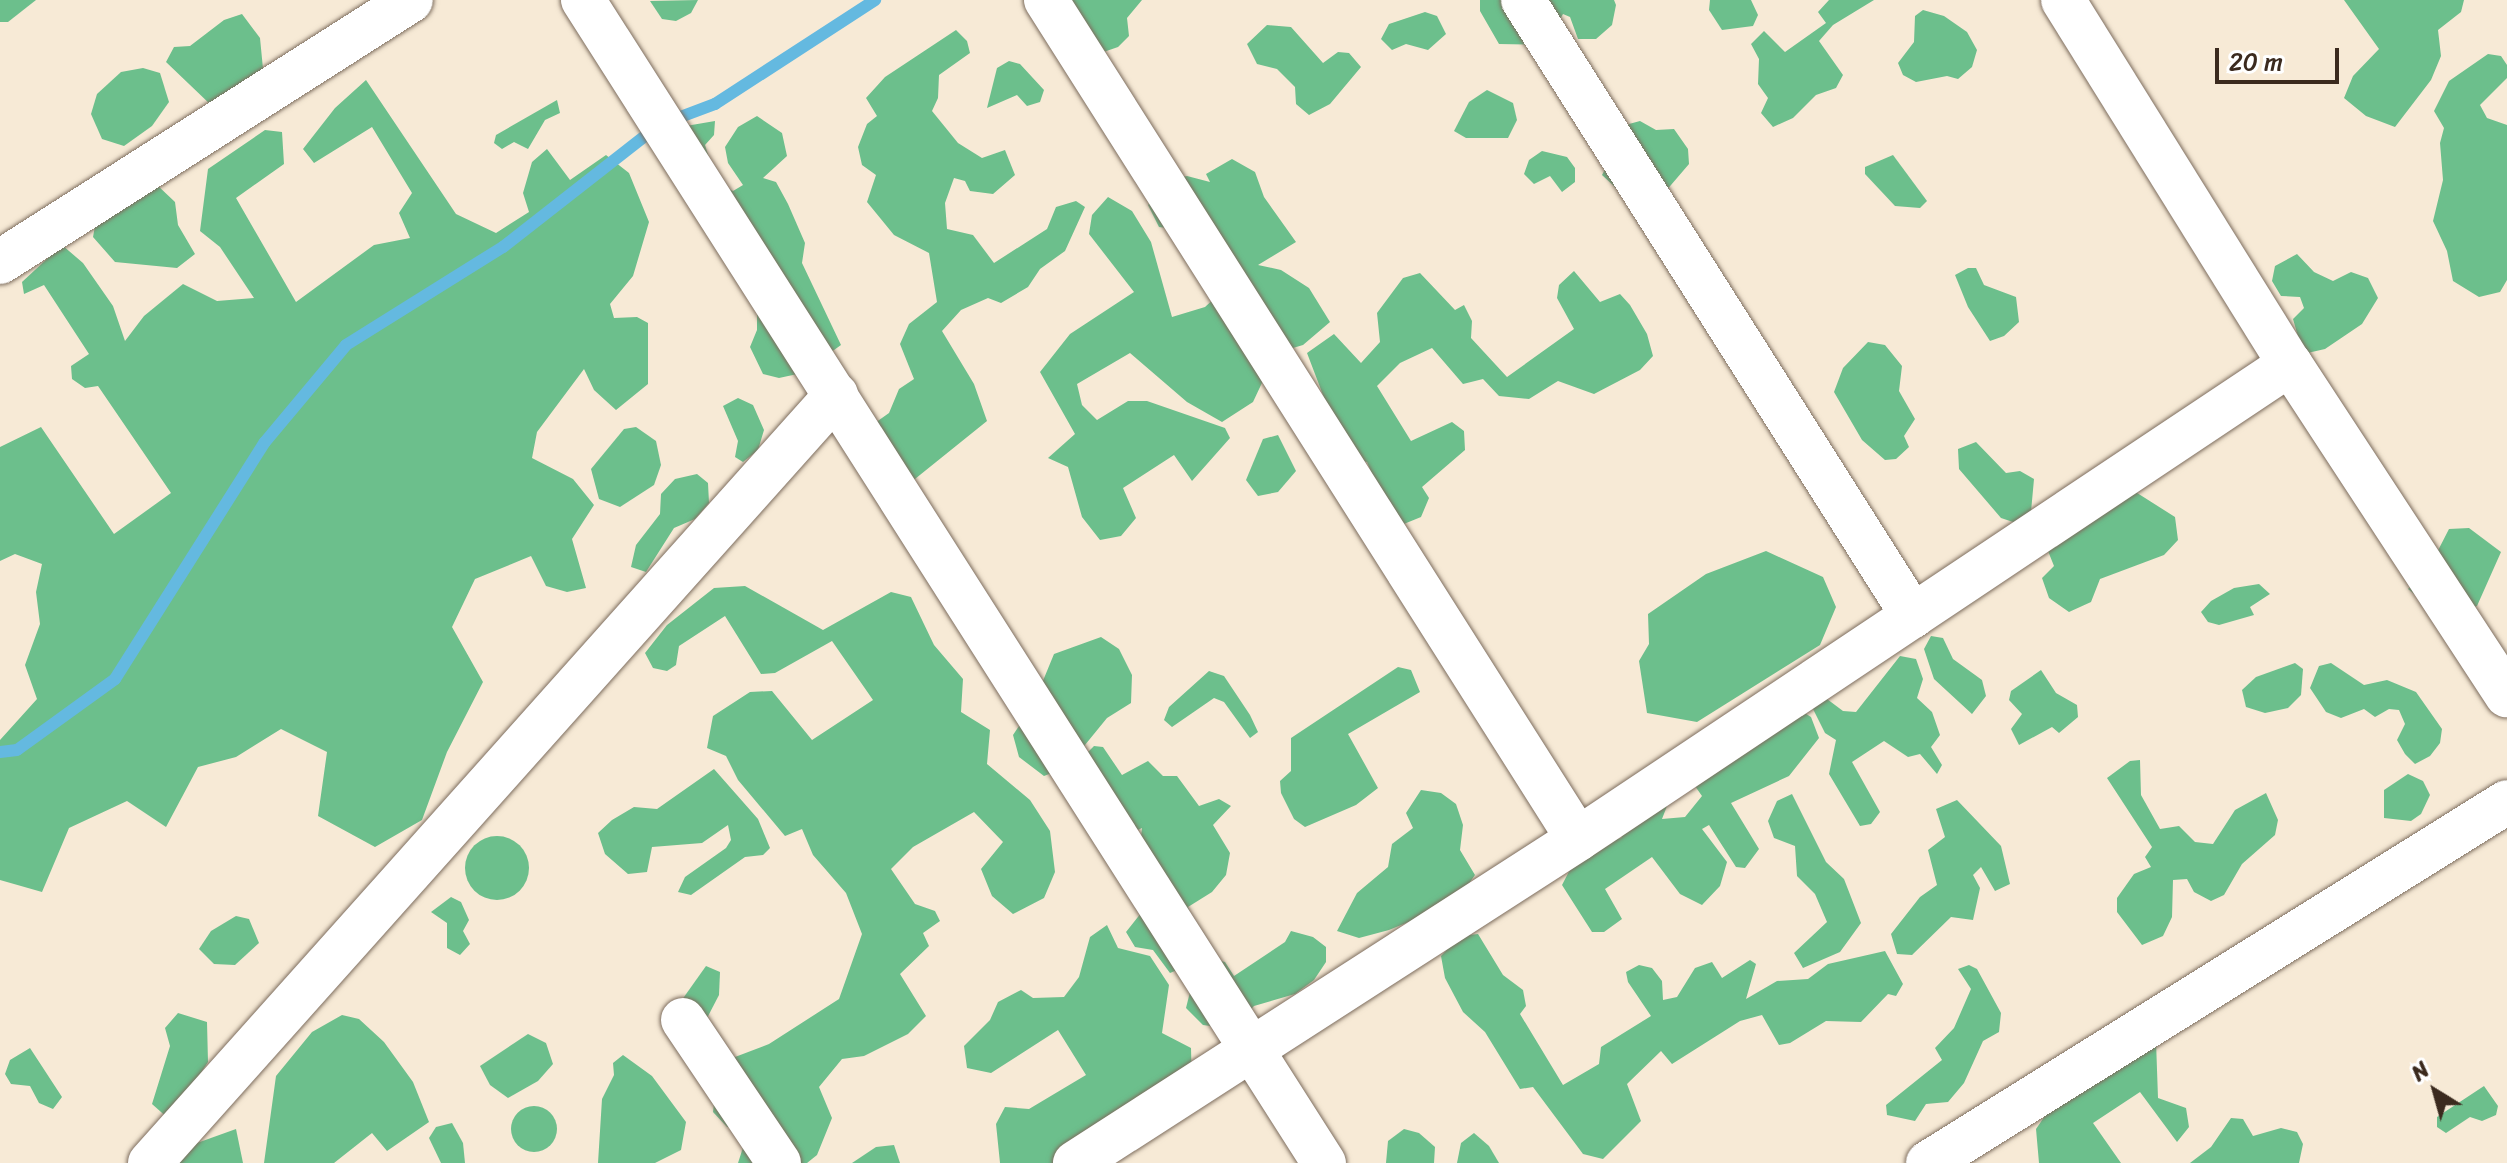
<!DOCTYPE html>
<html>
<head>
<meta charset="utf-8">
<style>
  body { margin:0 }
  #map { position:relative; width:2507px; height:1163px; overflow:hidden; background:#f7ead6; font-family:Sriracha,sans-serif }
  div>[style] { position:absolute }
  [style*='--x'] { left:calc(var(--x)*1px); top:calc(var(--y)*1px); width:calc(var(--w)*1px); rotate:calc(var(--a)*1deg) }
  .forest>* { inset:0; background:#6cbf8c }
  .round { border-radius:50% }
  .stream>* { height:12px; margin:-6px; padding:0 6px; transform-origin:6px; border-radius:6px; background:#64b9e0 }
  .roads { filter:drop-shadow(0 0 2px #7d6d5e) drop-shadow(0 0 2px #7d6d5e) }
  .minor>* { height:44px; margin:-22px; padding:0 22px; transform-origin:22px; border-radius:22px; background:#fff }
  span { translate:-50% -50%; white-space:nowrap; text-align:center; line-height:1.15; -webkit-text-stroke:6px #fff; paint-order:stroke }
  .north { position:absolute; left:2395px; top:1051px; width:80px; height:80px; -webkit-text-stroke:6px #fff; paint-order:stroke; rotate:323deg; font-size:22px; font-weight:700; line-height:32px; text-align:center; color:#3b2a1e }
  .north::after { content:''; display:block; margin:auto; width:28px; height:36px; background:#3b2a1e; clip-path:polygon(50% 0,100% 100%,50% 72%,0 100%) }
  .scale { position:absolute; left:2215px; top:48px; width:124px; height:36px; box-sizing:border-box; border:4px solid #3b2a1e; border-top:0; padding-left:10px; font-size:24px; line-height:28px; white-space:nowrap; color:#3b2a1e; -webkit-text-stroke:6px #fff; paint-order:stroke }
</style>
</head>
<body>
<div id="map">
  <div class="forest">
    <i style="clip-path:polygon(0 0,36px 0,8px 22px,0 22px)"></i>
    <i style="clip-path:polygon(698px 0,691px 13px,676px 21px,662px 19px,650px 1px)"></i>
    <i style="clip-path:polygon(1038px 0,1142px 0,1127px 18px,1129px 36px,1118px 47px,1095px 55px)"></i>
    <i style="clip-path:polygon(1480px 0,1614px 0,1616px 5px,1612px 25px,1596px 39px,1578px 39px,1570px 17px,1563px 14px,1545px 45px,1499px 44px,1480px 11px)"></i>
    <i style="clip-path:polygon(1710px 0,1751px 0,1758px 15px,1753px 26px,1722px 30px,1709px 10px)"></i>
    <i style="clip-path:polygon(1829px 0,1874px 0,1833px 25px,1819px 41px,1843px 75px,1836px 88px,1816px 95px,1793px 118px,1773px 127px,1761px 113px,1768px 98px,1758px 84px,1759px 59px,1751px 44px,1764px 31px,1785px 52px,1826px 23px,1818px 12px)"></i>
    <i style="clip-path:polygon(2344px 0,2464px 0,2461px 12px,2438px 30px,2441px 56px,2431px 80px,2395px 127px,2366px 116px,2344px 98px,2353px 76px,2379px 49px)"></i>
    <i style="clip-path:polygon(1923px 10px,1944px 16px,1967px 32px,1977px 50px,1972px 67px,1958px 79px,1947px 76px,1916px 82px,1903px 75px,1898px 63px,1914px 42px,1915px 16px)"></i>
    <i style="clip-path:polygon(1425px 12px,1437px 16px,1446px 34px,1428px 50px,1406px 44px,1392px 50px,1381px 39px,1389px 24px)"></i>
    <i style="clip-path:polygon(242px 14px,260px 38px,264px 79px,212px 106px,166px 62px,174px 47px,190px 46px,224px 20px)"></i>
    <i style="clip-path:polygon(1267px 25px,1291px 27px,1323px 63px,1338px 52px,1349px 53px,1361px 67px,1330px 104px,1309px 115px,1296px 104px,1295px 87px,1277px 69px,1257px 64px,1247px 44px)"></i>
    <i style="clip-path:polygon(956px 30px,967px 41px,970px 53px,939px 75px,938px 98px,932px 111px,958px 143px,982px 158px,1005px 150px,1015px 175px,993px 194px,970px 191px,965px 181px,954px 178px,945px 203px,947px 229px,973px 235px,994px 263px,1047px 229px,1056px 207px,1076px 201px,1085px 207px,1065px 251px,1040px 269px,1028px 287px,1001px 303px,988px 298px,961px 310px,942px 331px,974px 384px,987px 421px,905px 487px,858px 435px,889px 413px,899px 389px,914px 379px,900px 344px,909px 324px,937px 302px,929px 253px,894px 235px,867px 202px,876px 175px,862px 165px,858px 147px,867px 124px,877px 116px,866px 98px,885px 77px)"></i>
    <i style="clip-path:polygon(2488px 54px,2501px 56px,2507px 65px,2507px 78px,2480px 105px,2487px 118px,2507px 125px,2507px 280px,2500px 292px,2479px 297px,2453px 281px,2447px 251px,2433px 221px,2443px 180px,2440px 143px,2444px 128px,2434px 111px,2449px 81px)"></i>
    <i style="clip-path:polygon(1009px 61px,1020px 64px,1044px 90px,1040px 102px,1027px 106px,1017px 95px,987px 108px,997px 68px)"></i>
    <i style="clip-path:polygon(143px 68px,160px 73px,169px 102px,152px 126px,124px 146px,102px 139px,91px 114px,97px 94px,121px 72px)"></i>
    <i style="clip-path:polygon(366px 80px,456px 214px,496px 233px,529px 212px,523px 193px,532px 162px,547px 149px,570px 180px,606px 155px,629px 173px,649px 222px,633px 276px,610px 304px,614px 318px,637px 317px,648px 323px,648px 384px,616px 410px,594px 390px,584px 369px,537px 432px,532px 458px,573px 479px,594px 505px,572px 539px,586px 588px,567px 592px,546px 586px,531px 556px,475px 579px,452px 627px,483px 682px,447px 752px,422px 820px,375px 847px,318px 816px,327px 752px,281px 729px,236px 757px,198px 767px,166px 827px,127px 801px,69px 828px,42px 892px,0 880px,0 740px,37px 699px,25px 665px,40px 624px,36px 592px,42px 564px,15px 554px,0 561px,0 447px,41px 427px,114px 534px,171px 493px,98px 386px,85px 388px,72px 379px,71px 366px,89px 354px,44px 285px,24px 294px,22px 282px,62px 245px,83px 263px,113px 306px,125px 341px,144px 316px,183px 284px,217px 301px,254px 298px,220px 247px,200px 231px,208px 169px,265px 130px,282px 132px,284px 164px,236px 198px,296px 302px,374px 245px,410px 238px,399px 213px,412px 193px,372px 127px,314px 163px,303px 149px,335px 108px)"></i>
    <i style="clip-path:polygon(1487px 90px,1513px 103px,1517px 120px,1508px 138px,1466px 138px,1454px 131px,1469px 102px)"></i>
    <i style="clip-path:polygon(557px 100px,560px 113px,545px 120px,528px 149px,514px 142px,502px 149px,494px 143px,496px 135px)"></i>
    <i style="clip-path:polygon(757px 116px,782px 133px,787px 156px,763px 178px,776px 182px,788px 204px,805px 243px,802px 263px,841px 345px,802px 373px,779px 378px,763px 374px,750px 347px,757px 330px,757px 286px,680px 127px,715px 121px,714px 135px,705px 145px,717px 183px,733px 191px,743px 185px,728px 163px,725px 147px,738px 127px)"></i>
    <i style="clip-path:polygon(1640px 121px,1656px 130px,1674px 129px,1688px 149px,1689px 164px,1659px 199px,1617px 189px,1602px 175px,1629px 124px)"></i>
    <i style="clip-path:polygon(1542px 151px,1567px 157px,1575px 168px,1575px 182px,1562px 192px,1550px 176px,1534px 184px,1524px 174px,1529px 160px)"></i>
    <i style="clip-path:polygon(1893px 155px,1927px 201px,1920px 208px,1895px 206px,1865px 174px,1865px 167px)"></i>
    <i style="clip-path:polygon(1232px 159px,1255px 172px,1264px 197px,1296px 242px,1258px 265px,1281px 270px,1309px 288px,1330px 322px,1303px 345px,1276px 353px,1253px 402px,1222px 422px,1187px 402px,1130px 353px,1077px 384px,1082px 405px,1097px 420px,1128px 401px,1147px 401px,1225px 428px,1230px 438px,1192px 481px,1174px 455px,1123px 488px,1136px 518px,1121px 536px,1100px 540px,1082px 517px,1068px 467px,1048px 458px,1075px 434px,1040px 372px,1070px 334px,1134px 292px,1089px 234px,1092px 215px,1108px 197px,1132px 211px,1151px 242px,1172px 317px,1205px 307px,1229px 285px,1183px 230px,1159px 227px,1148px 205px,1165px 181px,1187px 176px,1210px 182px,1206px 174px)"></i>
    <i style="clip-path:polygon(156px 184px,175px 202px,178px 225px,195px 254px,177px 268px,115px 262px,93px 237px,97px 215px)"></i>
    <i style="clip-path:polygon(2297px 254px,2314px 272px,2333px 281px,2351px 272px,2368px 278px,2378px 298px,2362px 324px,2325px 349px,2303px 354px,2293px 319px,2304px 308px,2300px 297px,2281px 296px,2272px 281px,2275px 266px)"></i>
    <i style="clip-path:polygon(1968px 268px,1976px 268px,1984px 285px,2016px 297px,2019px 322px,2004px 336px,1990px 341px,1968px 307px,1955px 275px)"></i>
    <i style="clip-path:polygon(1574px 271px,1600px 302px,1620px 294px,1630px 305px,1647px 334px,1653px 356px,1640px 370px,1594px 394px,1558px 381px,1529px 399px,1499px 396px,1483px 379px,1463px 384px,1432px 348px,1400px 363px,1377px 386px,1411px 441px,1452px 422px,1464px 431px,1465px 450px,1422px 487px,1429px 498px,1421px 517px,1394px 528px,1367px 462px,1347px 458px,1307px 353px,1334px 334px,1361px 363px,1380px 342px,1377px 313px,1403px 278px,1420px 273px,1455px 310px,1464px 305px,1472px 321px,1471px 338px,1507px 377px,1574px 329px,1557px 298px,1559px 285px)"></i>
    <i style="clip-path:polygon(1868px 342px,1885px 345px,1902px 366px,1899px 391px,1915px 419px,1904px 436px,1909px 447px,1896px 459px,1885px 460px,1862px 440px,1834px 392px,1843px 368px)"></i>
    <i style="clip-path:polygon(738px 398px,753px 405px,764px 430px,758px 450px,743px 462px,735px 457px,738px 441px,723px 406px)"></i>
    <i style="clip-path:polygon(636px 427px,656px 441px,661px 465px,654px 485px,620px 507px,599px 499px,591px 469px,624px 429px)"></i>
    <i style="clip-path:polygon(1278px 435px,1296px 471px,1278px 492px,1258px 496px,1246px 480px,1263px 439px)"></i>
    <i style="clip-path:polygon(1976px 442px,2006px 473px,2020px 471px,2034px 479px,2031px 512px,2016px 523px,2001px 518px,1959px 469px,1958px 449px)"></i>
    <i style="clip-path:polygon(697px 474px,708px 483px,709px 503px,695px 519px,674px 528px,646px 572px,631px 567px,636px 545px,660px 514px,661px 494px,675px 479px)"></i>
    <i style="clip-path:polygon(2134px 491px,2175px 517px,2178px 540px,2164px 555px,2100px 579px,2091px 602px,2069px 612px,2049px 598px,2042px 578px,2054px 566px,2046px 546px)"></i>
    <i style="clip-path:polygon(2469px 528px,2501px 552px,2477px 606px,2444px 618px,2408px 589px,2430px 566px,2449px 529px)"></i>
    <i style="clip-path:polygon(1766px 551px,1823px 577px,1836px 607px,1820px 645px,1697px 722px,1647px 713px,1639px 661px,1649px 644px,1648px 614px,1706px 574px)"></i>
    <i style="clip-path:polygon(2259px 584px,2270px 594px,2250px 607px,2254px 615px,2219px 625px,2208px 622px,2201px 612px,2211px 601px,2234px 588px)"></i>
    <i style="clip-path:polygon(745px 586px,823px 630px,891px 592px,911px 597px,934px 645px,963px 679px,961px 712px,990px 730px,987px 764px,1030px 800px,1050px 831px,1055px 872px,1044px 898px,1013px 914px,992px 896px,981px 869px,1003px 842px,974px 812px,913px 847px,891px 869px,915px 904px,935px 911px,940px 921px,923px 933px,929px 946px,900px 974px,926px 1016px,908px 1034px,864px 1056px,842px 1059px,819px 1087px,832px 1118px,817px 1155px,807px 1163px,738px 1163px,749px 1129px,727px 1127px,713px 1112px,716px 1087px,735px 1057px,769px 1044px,839px 999px,862px 934px,846px 893px,813px 855px,802px 829px,785px 836px,738px 780px,726px 756px,707px 748px,713px 716px,750px 692px,772px 691px,812px 740px,873px 700px,832px 641px,775px 673px,761px 674px,725px 616px,679px 646px,676px 665px,667px 671px,653px 668px,645px 653px,667px 625px,714px 588px)"></i>
    <i style="clip-path:polygon(1931px 636px,1943px 638px,1953px 659px,1982px 680px,1986px 696px,1972px 714px,1934px 679px,1924px 649px)"></i>
    <i style="clip-path:polygon(1101px 637px,1119px 649px,1132px 675px,1131px 703px,1107px 718px,1067px 767px,1044px 776px,1019px 757px,1013px 735px,1033px 705px,1054px 654px)"></i>
    <i style="clip-path:polygon(1900px 656px,1916px 659px,1923px 679px,1917px 698px,1932px 712px,1940px 735px,1931px 747px,1942px 765px,1937px 774px,1920px 754px,1908px 757px,1884px 741px,1852px 762px,1880px 812px,1871px 824px,1860px 826px,1829px 774px,1836px 740px,1825px 733px,1811px 705px,1823px 696px,1843px 711px,1856px 712px)"></i>
    <i style="clip-path:polygon(2295px 663px,2303px 669px,2301px 695px,2288px 708px,2265px 713px,2246px 707px,2242px 690px,2256px 677px)"></i>
    <i style="clip-path:polygon(2331px 663px,2364px 685px,2387px 680px,2416px 692px,2442px 729px,2440px 743px,2430px 756px,2415px 764px,2405px 754px,2397px 740px,2405px 724px,2399px 710px,2389px 709px,2375px 717px,2364px 709px,2341px 718px,2326px 712px,2310px 688px,2319px 666px)"></i>
    <i style="clip-path:polygon(1398px 667px,1411px 670px,1420px 692px,1348px 734px,1378px 788px,1356px 805px,1305px 827px,1294px 819px,1281px 793px,1280px 781px,1291px 771px,1291px 738px)"></i>
    <i style="clip-path:polygon(2041px 670px,2056px 693px,2077px 705px,2078px 717px,2059px 733px,2052px 727px,2019px 745px,2011px 729px,2022px 714px,2009px 700px,2011px 691px)"></i>
    <i style="clip-path:polygon(1209px 671px,1224px 676px,1250px 715px,1258px 732px,1250px 738px,1224px 702px,1214px 698px,1172px 727px,1164px 720px,1169px 707px)"></i>
    <i style="clip-path:polygon(1800px 710px,1811px 717px,1819px 738px,1789px 776px,1731px 803px,1759px 849px,1745px 868px,1736px 867px,1709px 825px,1702px 829px,1727px 862px,1720px 886px,1702px 905px,1680px 894px,1652px 857px,1605px 889px,1622px 919px,1604px 932px,1592px 932px,1562px 885px,1575px 860px,1598px 844px,1621px 838px,1630px 822px,1667px 806px,1662px 819px,1685px 817px,1702px 796px,1690px 779px)"></i>
    <i style="clip-path:polygon(1094px 746px,1103px 747px,1122px 775px,1148px 761px,1163px 776px,1177px 776px,1199px 806px,1219px 799px,1231px 806px,1213px 825px,1230px 853px,1226px 875px,1212px 892px,1188px 907px,1204px 957px,1225px 962px,1234px 976px,1285px 942px,1291px 931px,1313px 937px,1326px 947px,1326px 962px,1314px 980px,1295px 994px,1254px 1006px,1232px 1029px,1203px 1025px,1186px 1008px,1195px 972px,1189px 965px,1170px 973px,1153px 950px,1135px 947px,1126px 932px,1149px 903px,1140px 845px,1142px 828px,1117px 840px,1088px 752px)"></i>
    <i style="clip-path:polygon(2140px 760px,2141px 795px,2160px 829px,2179px 826px,2195px 842px,2213px 844px,2235px 810px,2266px 793px,2278px 820px,2275px 835px,2242px 864px,2224px 895px,2211px 901px,2194px 892px,2187px 879px,2173px 880px,2172px 917px,2163px 936px,2142px 945px,2117px 912px,2117px 898px,2134px 874px,2151px 867px,2145px 857px,2152px 847px,2107px 778px,2130px 761px)"></i>
    <i style="clip-path:polygon(714px 769px,758px 819px,770px 848px,763px 855px,745px 857px,691px 895px,678px 892px,685px 877px,726px 848px,731px 840px,728px 825px,702px 843px,652px 847px,647px 872px,628px 874px,605px 854px,598px 833px,612px 820px,634px 807px,657px 809px)"></i>
    <i style="clip-path:polygon(2408px 774px,2423px 781px,2430px 795px,2421px 814px,2411px 821px,2384px 818px,2384px 790px)"></i>
    <i style="clip-path:polygon(1421px 790px,1441px 793px,1456px 804px,1463px 825px,1460px 850px,1475px 875px,1455px 903px,1389px 930px,1359px 938px,1337px 931px,1357px 893px,1388px 867px,1392px 844px,1413px 828px,1406px 813px)"></i>
    <i style="clip-path:polygon(1792px 794px,1826px 862px,1844px 879px,1861px 923px,1840px 952px,1803px 968px,1794px 953px,1827px 922px,1815px 894px,1797px 876px,1795px 846px,1774px 838px,1768px 821px,1777px 801px)"></i>
    <i style="clip-path:polygon(1957px 800px,2001px 846px,2010px 884px,1995px 891px,1981px 867px,1973px 875px,1980px 888px,1973px 920px,1951px 917px,1912px 955px,1897px 954px,1891px 934px,1920px 897px,1937px 885px,1928px 850px,1945px 837px,1936px 809px)"></i>
    <i class="round" style="left:465px;top:836px;width:64px;height:64px"></i>
    <i style="clip-path:polygon(451px 897px,461px 902px,469px 920px,463px 931px,470px 944px,460px 955px,447px 948px,447px 923px,431px 912px)"></i>
    <i style="clip-path:polygon(236px 916px,249px 919px,259px 943px,235px 965px,214px 964px,199px 949px,211px 931px)"></i>
    <i style="clip-path:polygon(1107px 925px,1118px 948px,1150px 956px,1169px 985px,1162px 1033px,1191px 1048px,1192px 1087px,1074px 1163px,1000px 1163px,996px 1124px,1005px 1107px,1029px 1109px,1086px 1075px,1058px 1030px,991px 1073px,967px 1068px,964px 1046px,990px 1020px,998px 1002px,1021px 990px,1033px 998px,1064px 997px,1079px 977px,1090px 937px)"></i>
    <i style="clip-path:polygon(1478px 934px,1503px 975px,1523px 990px,1526px 1006px,1520px 1014px,1563px 1085px,1599px 1064px,1601px 1047px,1651px 1016px,1628px 982px,1626px 972px,1639px 965px,1652px 968px,1662px 981px,1663px 1000px,1677px 997px,1695px 968px,1712px 962px,1722px 978px,1750px 960px,1756px 964px,1746px 999px,1777px 981px,1808px 979px,1828px 964px,1885px 951px,1903px 984px,1896px 996px,1888px 994px,1861px 1022px,1826px 1021px,1790px 1043px,1779px 1045px,1762px 1015px,1740px 1021px,1672px 1064px,1661px 1051px,1627px 1084px,1641px 1121px,1603px 1159px,1583px 1154px,1533px 1087px,1520px 1089px,1485px 1032px,1463px 1012px,1445px 978px,1441px 956px,1460px 936px)"></i>
    <i style="clip-path:polygon(1969px 965px,1977px 969px,2001px 1013px,1999px 1032px,1983px 1041px,1964px 1083px,1948px 1102px,1926px 1104px,1915px 1121px,1887px 1115px,1886px 1105px,1942px 1060px,1935px 1048px,1954px 1028px,1971px 989px,1958px 969px)"></i>
    <i style="clip-path:polygon(706px 966px,720px 972px,719px 995px,705px 1022px,679px 1004px)"></i>
    <i style="clip-path:polygon(178px 1013px,207px 1022px,208px 1062px,170px 1120px,152px 1104px,170px 1046px,165px 1028px)"></i>
    <i style="clip-path:polygon(342px 1015px,359px 1019px,384px 1042px,413px 1082px,429px 1122px,387px 1151px,372px 1133px,334px 1163px,264px 1163px,276px 1076px,312px 1032px)"></i>
    <i style="clip-path:polygon(528px 1034px,546px 1043px,553px 1064px,538px 1081px,508px 1098px,490px 1085px,480px 1066px)"></i>
    <i style="clip-path:polygon(2156px 1041px,2158px 1098px,2186px 1108px,2189px 1127px,2177px 1142px,2140px 1092px,2093px 1123px,2121px 1163px,2039px 1163px,2036px 1129px,2051px 1107px)"></i>
    <i style="clip-path:polygon(30px 1048px,62px 1097px,53px 1109px,39px 1103px,30px 1086px,11px 1084px,5px 1074px,10px 1060px)"></i>
    <i style="clip-path:polygon(623px 1055px,652px 1076px,686px 1122px,681px 1150px,655px 1163px,598px 1163px,602px 1099px,614px 1075px,613px 1063px)"></i>
    <i style="clip-path:polygon(2484px 1086px,2498px 1106px,2496px 1115px,2482px 1121px,2470px 1117px,2446px 1133px,2437px 1127px,2437px 1117px)"></i>
    <i class="round" style="left:511px;top:1106px;width:46px;height:46px"></i>
    <i style="clip-path:polygon(2231px 1118px,2243px 1119px,2253px 1136px,2281px 1128px,2297px 1132px,2303px 1144px,2299px 1163px,2190px 1163px,2211px 1147px)"></i>
    <i style="clip-path:polygon(452px 1123px,463px 1143px,465px 1163px,441px 1163px,429px 1138px,436px 1127px)"></i>
    <i style="clip-path:polygon(236px 1129px,243px 1163px,175px 1163px,197px 1143px)"></i>
    <i style="clip-path:polygon(1404px 1129px,1419px 1133px,1435px 1147px,1434px 1163px,1386px 1163px,1388px 1141px)"></i>
    <i style="clip-path:polygon(1474px 1133px,1489px 1146px,1499px 1163px,1457px 1163px,1461px 1143px)"></i>
    <i style="clip-path:polygon(894px 1145px,900px 1163px,852px 1163px,876px 1147px)"></i>
  </div>
  <div class="stream">
    <i style="--x:0;--y:752;--w:17;--a:-7"></i>
    <i style="--x:17;--y:750;--w:121;--a:-35.9"></i>
    <i style="--x:115;--y:679;--w:280;--a:-57.7"></i>
    <i style="--x:265;--y:442;--w:126;--a:-50.1"></i>
    <i style="--x:346;--y:345;--w:185;--a:-32"></i>
    <i style="--x:503;--y:247;--w:198;--a:-38"></i>
    <i style="--x:659;--y:125;--w:60;--a:-20.6"></i>
    <i style="--x:715;--y:104;--w:191;--a:-33"></i>
  </div>
  <div class="roads">
    <div class="minor">
      <i style="--x:583;--y:0;--w:1379;--a:57.5"></i>
      <i style="--x:1046;--y:0;--w:993;--a:57.62"></i>
      <i style="--x:1523;--y:0;--w:729;--a:57.66"></i>
      <i style="--x:2063;--y:0;--w:429;--a:58.1"></i>
      <i style="--x:2290;--y:364;--w:396;--a:56.8"></i>
      <i style="--x:0;--y:262;--w:487;--a:-32.5"></i>
      <i style="--x:683;--y:1020;--w:172;--a:56.1"></i>
      <i style="--x:150;--y:1163;--w:1030;--a:-48.23"></i>
      <i style="--x:1075;--y:1163;--w:598;--a:-32.79"></i>
      <i style="--x:1578;--y:839;--w:856;--a:-33.71"></i>
      <i style="--x:1928;--y:1163;--w:682;--a:-31.94"></i>
    </div>
  </div>
  <div class="north">N</div>
  <div class="scale">20 m</div>
</div>
</body>
</html>
